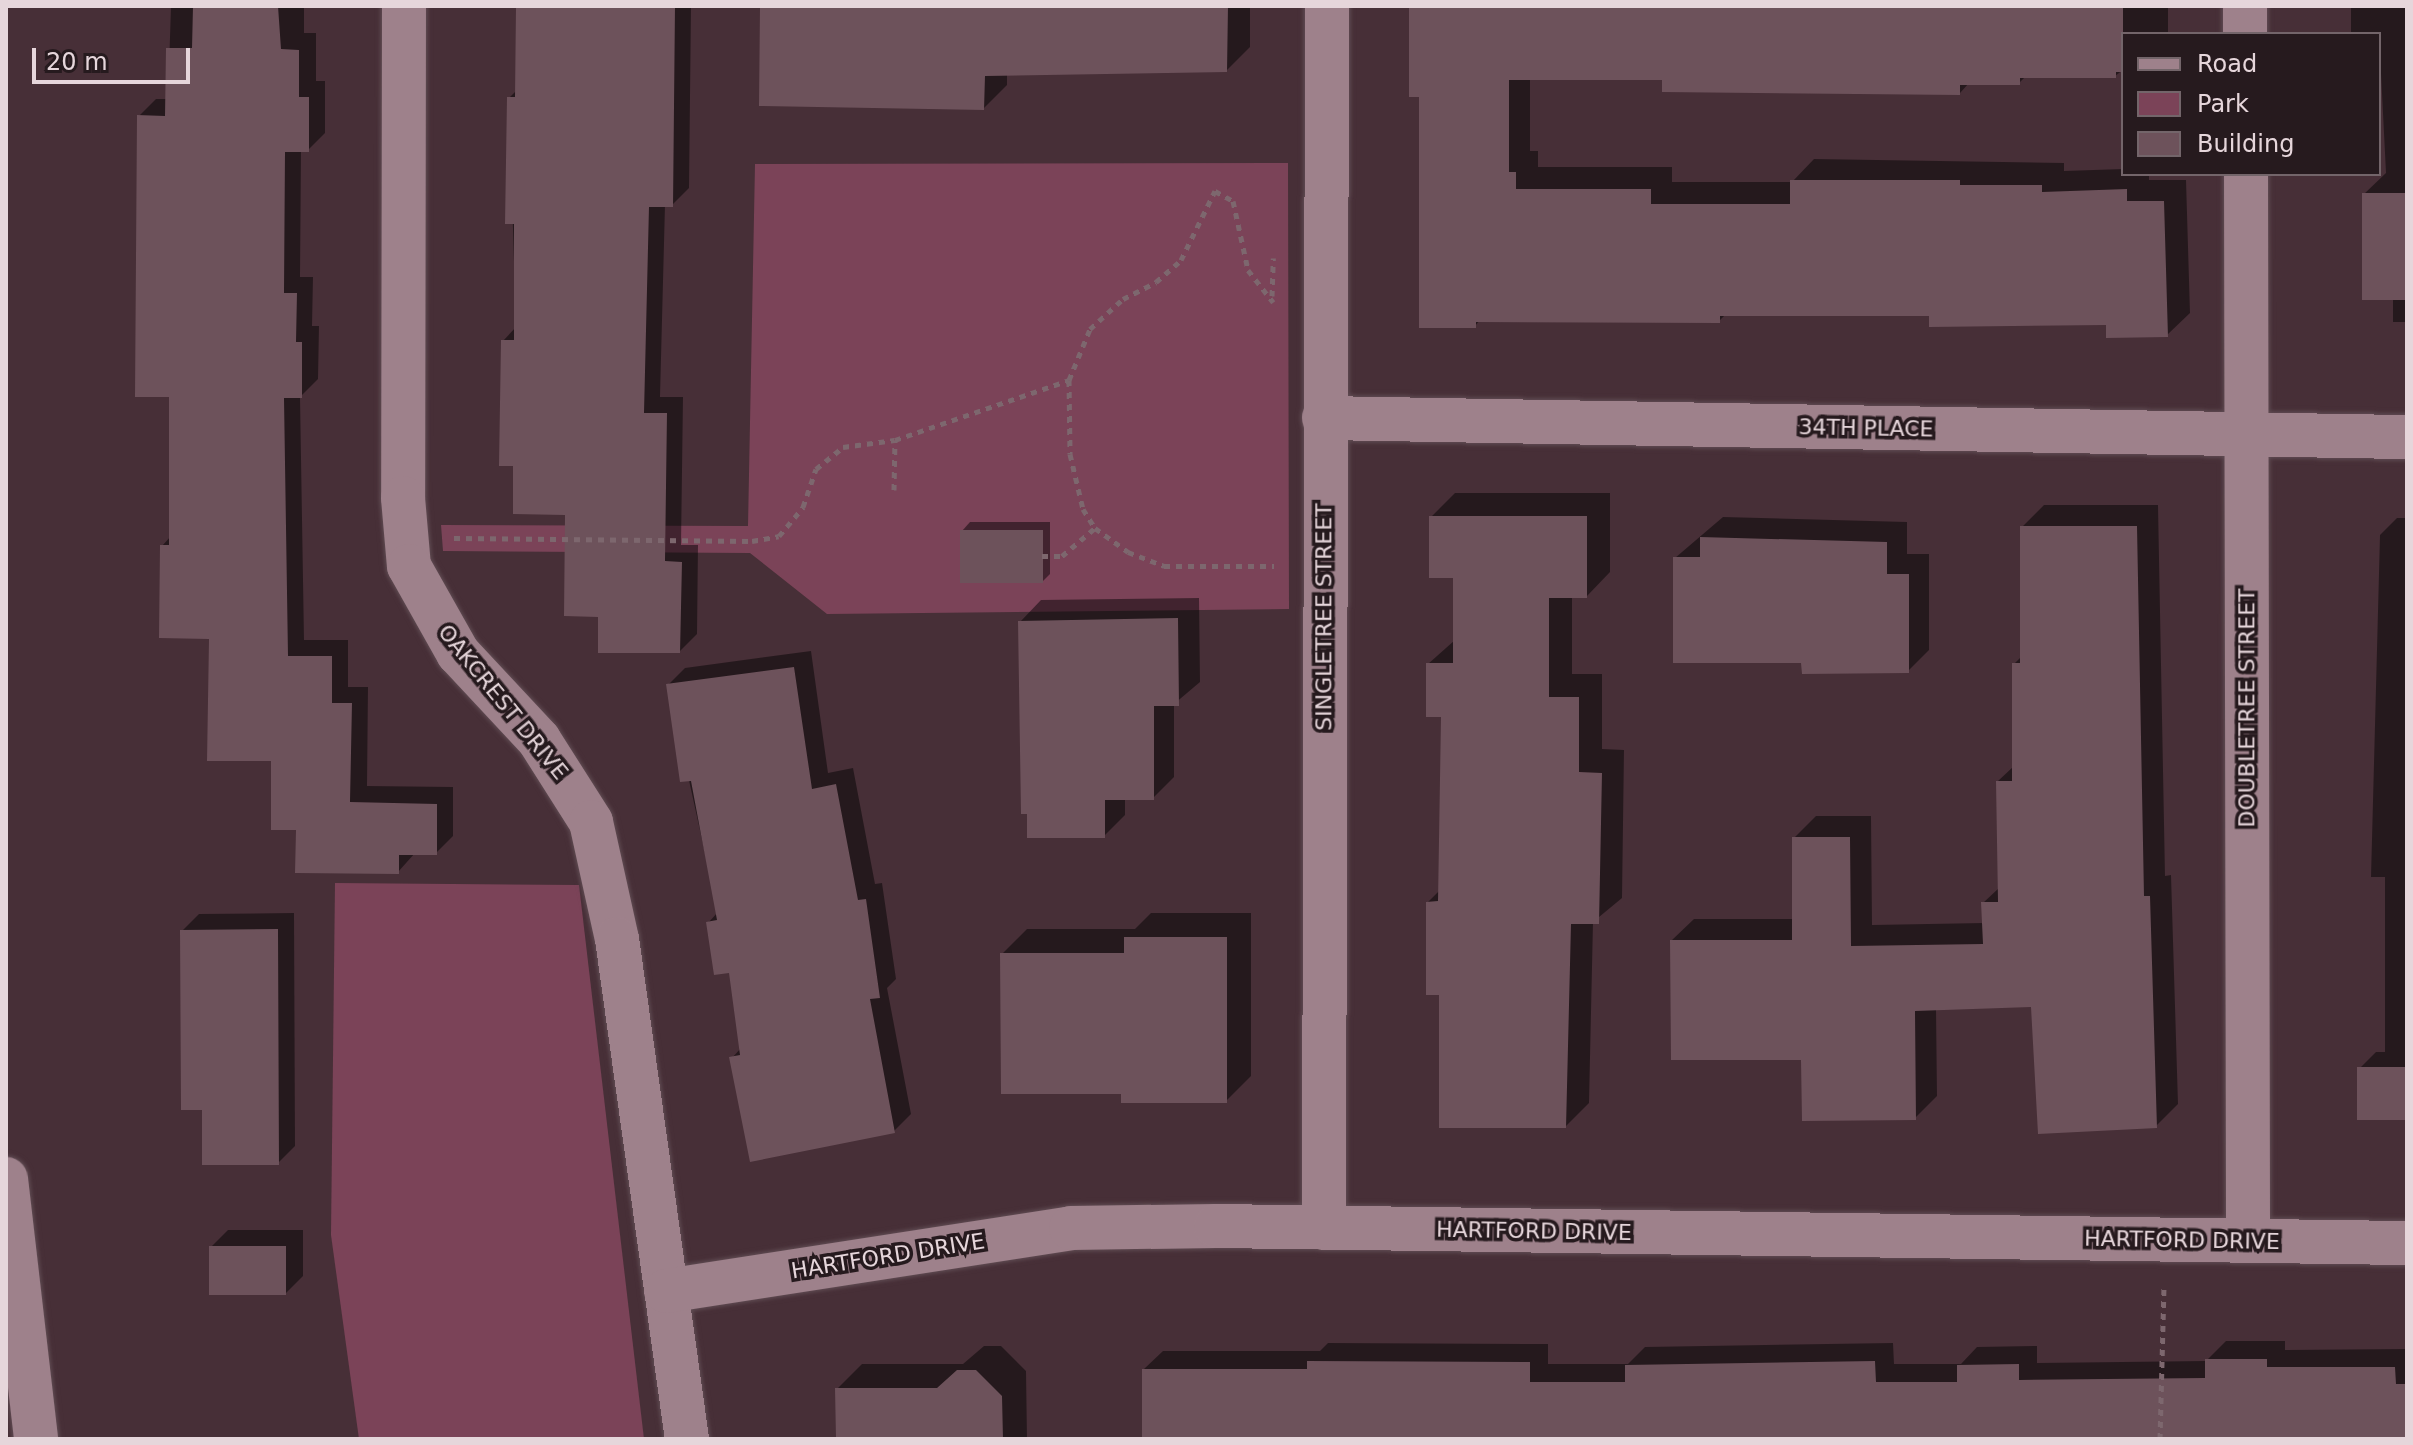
<!DOCTYPE html>
<html>
<head>
<meta charset="utf-8">
<style>
  body { margin:0 }
  #map { position:relative; width:2413px; height:1445px; overflow:hidden; background:#472f37; font-family:"DejaVu Sans",sans-serif }
  div>[style] { position:absolute }
  [style*='--x'] { left:calc(var(--x)*1px); top:calc(var(--y)*1px); width:calc(var(--w)*1px); rotate:calc(var(--a)*1deg) }
  .green>* { inset:0; background:#7b4358 }
  .shadow>* { inset:0; background:#0007 }
  .building>* { inset:0; background:#6d525b; transform-origin:0 0 }
  .path>* { height:5px; margin-top:-2.5px; transform-origin:0; background:repeating-linear-gradient(90deg,#7d676e 0 6px,transparent 0 12px) }
  .roads { filter:drop-shadow(0 0 2px #604c53) drop-shadow(0 0 2px #604c53) }
  .minor>* { height:44px; margin:-22px; padding:0 22px; transform-origin:22px; border-radius:22px; background:#9e818b }
  span { translate:-50% -50%; white-space:nowrap; text-align:center; line-height:1.15; -webkit-text-stroke:7px #261a1e; paint-order:stroke }
  .street-label { font-size:22px; color:#e6d6db }
  .frame { position:absolute; inset:0; border:8px solid #e6d6db; pointer-events:none }
  .legend { position:absolute; left:2121px; top:32px; width:260px; height:144px; box-sizing:border-box; background:#261a1e; border:2px solid #73656a; margin:0; padding:10px 14px; list-style:none; font-size:24px; color:#e6d6db }
  .legend li { display:flex; align-items:center; gap:16px; height:40px }
  .legend b { width:40px; border:2px solid #73656a }
  .scale { position:absolute; left:32px; top:48px; width:158px; height:36px; box-sizing:border-box; border:4px solid #e6d6db; border-top:0; padding-left:10px; font-size:24px; line-height:28px; white-space:nowrap; color:#e6d6db; -webkit-text-stroke:6px #261a1e; paint-order:stroke }
</style>
</head>
<body>
<div id="map">
  <div class="green">
    <i style="clip-path:polygon(1288px 163px,1289px 609px,827px 614px,750px 553px,443px 551px,441px 525px,748px 526px,755px 164px)"></i>
    <i style="clip-path:polygon(335px 883px,579px 885px,644px 1439px,359px 1439px,331px 1235px)"></i>
  </div>
  <div class="shadow">
    <i style="clip-path:polygon(171px 6px,304px 6px,304px 33px,316px 33px,316px 81px,325px 81px,325px 133px,308px 150px,301px 150px,300px 277px,313px 277px,312px 326px,319px 326px,318px 379px,300px 397px,304px 640px,348px 640px,348px 687px,368px 687px,367px 786px,453px 787px,453px 836px,436px 853px,415px 853px,398px 872px,298px 828px,273px 759px,162px 546px,171px 536px,171px 395px,139px 116px,156px 99px,168px 99px)"></i>
    <i style="clip-path:polygon(518px 6px,691px 6px,689px 188px,672px 205px,665px 205px,660px 397px,683px 397px,681px 545px,698px 545px,697px 634px,680px 651px,600px 615px,567px 513px,515px 464px,503px 341px,516px 327px,509px 98px,517px 90px)"></i>
    <i style="clip-path:polygon(762px 6px,1250px 6px,1250px 47px,1226px 71px,1007px 74px,1007px 85px,984px 108px)"></i>
    <i style="clip-path:polygon(1411px 6px,2168px 6px,2168px 34px,2123px 34px,2123px 70px,2115px 76px,2026px 76px,2019px 83px,1969px 83px,1960px 93px,1664px 78px,1530px 78px,1530px 151px,1538px 151px,1538px 167px,1672px 167px,1672px 182px,1792px 182px,1814px 159px,2064px 163px,2064px 171px,2123px 169px,2123px 174px,2149px 174px,2149px 180px,2186px 180px,2190px 313px,2167px 335px,2108px 323px,1931px 314px,1726px 314px,1719px 321px,1480px 320px,1475px 326px,1421px 95px)"></i>
    <i style="clip-path:polygon(2351px 6px,2407px 6px,2407px 322px,2393px 322px,2393px 298px,2364px 194px,2386px 173px,2379px 34px,2351px 34px)"></i>
    <i style="clip-path:polygon(1455px 493px,1610px 493px,1610px 572px,1587px 596px,1572px 596px,1572px 674px,1602px 674px,1602px 749px,1624px 750px,1622px 898px,1593px 922px,1589px 1103px,1566px 1126px,1441px 993px,1428px 902px,1440px 890px,1443px 715px,1428px 664px,1455px 640px,1455px 576px,1431px 517px)"></i>
    <i style="clip-path:polygon(2044px 505px,2158px 505px,2165px 876px,2171px 875px,2178px 1104px,2156px 1126px,2033px 1005px,1936px 1008px,1937px 1096px,1915px 1118px,1803px 1058px,1672px 940px,1694px 919px,1794px 919px,1794px 838px,1816px 816px,1871px 816px,1872px 925px,1984px 923px,1983px 903px,2000px 887px,1998px 781px,2014px 766px,2014px 664px,2022px 656px,2022px 527px)"></i>
    <i style="clip-path:polygon(1723px 517px,1907px 522px,1907px 554px,1929px 554px,1929px 650px,1908px 671px,1803px 661px,1675px 558px)"></i>
    <i style="clip-path:polygon(2397px 518px,2407px 518px,2407px 1118px,2359px 1069px,2376px 1052px,2385px 1052px,2385px 877px,2371px 877px,2380px 535px)"></i>
    <i style="clip-path:polygon(970px 522px,1050px 522px,1050px 574px,1042px 582px,962px 531px)"></i>
    <i style="clip-path:polygon(1199px 598px,1200px 682px,1174px 704px,1174px 777px,1153px 798px,1125px 798px,1125px 815px,1104px 836px,1020px 622px,1041px 600px)"></i>
    <i style="clip-path:polygon(811px 651px,828px 773px,853px 768px,875px 884px,882px 883px,896px 979px,887px 988px,911px 1114px,894px 1131px,732px 1058px,741px 1048px,730px 971px,708px 923px,718px 912px,668px 685px,685px 668px)"></i>
    <i style="clip-path:polygon(294px 913px,295px 1146px,278px 1163px,204px 1108px,182px 931px,199px 914px)"></i>
    <i style="clip-path:polygon(1151px 913px,1251px 913px,1251px 1076px,1226px 1101px,1123px 1092px,1002px 954px,1027px 929px,1135px 929px)"></i>
    <i style="clip-path:polygon(228px 1230px,303px 1230px,303px 1276px,286px 1293px,211px 1247px)"></i>
    <i style="clip-path:polygon(2226px 1341px,2285px 1341px,2285px 1350px,2407px 1349px,2407px 1439px,1144px 1439px,1144px 1369px,1163px 1351px,1320px 1351px,1328px 1343px,1548px 1344px,1548px 1364px,1628px 1364px,1645px 1347px,1893px 1343px,1894px 1364px,1961px 1364px,1977px 1347px,2037px 1346px,2037px 1363px,2206px 1361px)"></i>
    <i style="clip-path:polygon(984px 1346px,1001px 1346px,1026px 1371px,1027px 1439px,837px 1439px,837px 1389px,862px 1364px,963px 1364px)"></i>
  </div>
  <div class="building">
    <i style="clip-path:polygon(193px 6px,278px 6px,281px 49px,299px 50px,299px 97px,309px 97px,309px 152px,285px 152px,284px 293px,297px 293px,296px 342px,302px 342px,302px 398px,284px 398px,288px 656px,332px 656px,332px 703px,352px 703px,350px 802px,437px 804px,437px 855px,399px 855px,399px 874px,295px 873px,296px 830px,271px 830px,271px 761px,207px 761px,209px 639px,159px 638px,160px 545px,169px 545px,169px 397px,135px 397px,137px 115px,165px 116px,166px 48px,192px 48px)"></i>
    <i style="clip-path:polygon(516px 6px,675px 6px,673px 207px,649px 207px,644px 413px,667px 413px,665px 561px,682px 562px,680px 653px,598px 653px,598px 617px,564px 616px,565px 515px,513px 514px,513px 466px,499px 466px,501px 340px,514px 340px,514px 224px,505px 224px,507px 97px,515px 97px)"></i>
    <i style="clip-path:polygon(760px 6px,1228px 6px,1227px 72px,985px 76px,984px 110px,759px 106px)"></i>
    <i style="clip-path:polygon(1409px 6px,2123px 6px,2123px 72px,2116px 72px,2116px 78px,2020px 78px,2020px 85px,1960px 85px,1960px 95px,1662px 92px,1662px 80px,1509px 80px,1509px 172px,1516px 172px,1516px 189px,1651px 189px,1651px 204px,1790px 204px,1790px 180px,1960px 180px,1960px 185px,2042px 185px,2042px 192px,2127px 189px,2127px 201px,2164px 201px,2168px 337px,2106px 338px,2106px 325px,1929px 327px,1929px 316px,1720px 316px,1720px 323px,1476px 322px,1476px 328px,1419px 328px,1419px 97px,1409px 97px)"></i>
    <i style="left:2362px;top:193px;width:45px;height:107px"></i>
    <i style="clip-path:polygon(1429px 516px,1587px 516px,1587px 598px,1549px 598px,1549px 697px,1579px 697px,1579px 772px,1602px 773px,1599px 924px,1571px 924px,1566px 1128px,1439px 1128px,1439px 995px,1426px 995px,1426px 902px,1438px 901px,1441px 717px,1426px 717px,1426px 663px,1453px 663px,1453px 578px,1429px 578px)"></i>
    <i style="clip-path:polygon(2020px 526px,2137px 526px,2144px 896px,2150px 896px,2157px 1128px,2038px 1134px,2031px 1007px,1915px 1011px,1916px 1120px,1802px 1121px,1801px 1060px,1671px 1060px,1670px 940px,1792px 940px,1792px 837px,1850px 837px,1851px 946px,1983px 944px,1981px 902px,1998px 902px,1996px 781px,2012px 781px,2012px 663px,2020px 663px)"></i>
    <i style="left:960px;top:530px;width:83px;height:53px"></i>
    <i style="clip-path:polygon(1700px 537px,1887px 542px,1887px 574px,1909px 574px,1909px 673px,1802px 674px,1801px 663px,1673px 663px,1673px 557px,1700px 557px)"></i>
    <i style="clip-path:polygon(1178px 618px,1179px 706px,1154px 706px,1154px 800px,1105px 800px,1105px 838px,1027px 838px,1027px 814px,1021px 814px,1018px 621px)"></i>
    <i style="clip-path:polygon(794px 667px,812px 789px,836px 784px,858px 900px,866px 899px,880px 998px,870px 999px,895px 1133px,750px 1162px,729px 1057px,740px 1055px,729px 973px,714px 975px,706px 922px,717px 920px,691px 781px,680px 782px,666px 684px)"></i>
    <i style="clip-path:polygon(278px 929px,279px 1165px,202px 1165px,202px 1110px,181px 1110px,180px 930px)"></i>
    <i style="clip-path:polygon(1124px 937px,1227px 937px,1227px 1103px,1121px 1103px,1121px 1094px,1001px 1094px,1000px 953px,1124px 953px)"></i>
    <i style="left:2407px;top:1067px;width:53px;height:50px;rotate:90deg"></i>
    <i style="left:209px;top:1246px;width:77px;height:49px"></i>
    <i style="clip-path:polygon(2205px 1359px,2267px 1359px,2267px 1367px,2395px 1367px,2396px 1384px,2407px 1384px,2407px 1439px,1142px 1439px,1142px 1369px,1307px 1369px,1307px 1361px,1530px 1362px,1530px 1382px,1625px 1382px,1625px 1365px,1875px 1361px,1876px 1382px,1957px 1382px,1957px 1365px,2019px 1364px,2019px 1380px,2205px 1378px)"></i>
    <i style="clip-path:polygon(957px 1370px,976px 1370px,1002px 1396px,1003px 1439px,836px 1439px,835px 1388px,937px 1388px)"></i>
  </div>
  <div class="path">
    <i style="--x:1272;--y:296;--w:38;--a:-88"></i>
    <i style="--x:1069;--y:380;--w:74;--a:89.2"></i>
    <i style="--x:1070;--y:454;--w:57;--a:76.7"></i>
    <i style="--x:1083;--y:509;--w:22;--a:58"></i>
    <i style="--x:1095;--y:528;--w:41;--a:36"></i>
    <i style="--x:1128;--y:552;--w:39;--a:21"></i>
    <i style="--x:1164;--y:566;--w:110;--a:0"></i>
    <i style="--x:894;--y:490;--w:50;--a:-88.9"></i>
    <i style="--x:454;--y:538;--w:298;--a:0.6"></i>
    <i style="--x:752;--y:541;--w:27;--a:-10"></i>
    <i style="--x:779;--y:536;--w:38;--a:-50"></i>
    <i style="--x:803;--y:507;--w:40;--a:-71.1"></i>
    <i style="--x:816;--y:469;--w:35;--a:-39"></i>
    <i style="--x:843;--y:447;--w:52;--a:-7.7"></i>
    <i style="--x:895;--y:440;--w:184;--a:-19"></i>
    <i style="--x:1069;--y:380;--w:55;--a:-67.6"></i>
    <i style="--x:1090;--y:329;--w:45;--a:-42.3"></i>
    <i style="--x:1123;--y:299;--w:37;--a:-27"></i>
    <i style="--x:1156;--y:282;--w:33;--a:-41"></i>
    <i style="--x:1181;--y:260;--w:77;--a:-63.8"></i>
    <i style="--x:1215;--y:191;--w:21;--a:29"></i>
    <i style="--x:1233;--y:201;--w:71;--a:77.7"></i>
    <i style="--x:1248;--y:270;--w:41;--a:52"></i>
    <i style="--x:1042;--y:556;--w:20;--a:0"></i>
    <i style="--x:1062;--y:556;--w:43;--a:-40.3"></i>
    <i style="--x:2160;--y:1439;--w:151;--a:-88.5"></i>
  </div>
  <div class="roads">
    <div class="minor">
      <i style="--x:404;--y:6;--w:492;--a:90.1"></i>
      <i style="--x:403;--y:498;--w:68;--a:85"></i>
      <i style="--x:409;--y:566;--w:100;--a:60.6"></i>
      <i style="--x:458;--y:653;--w:119;--a:47"></i>
      <i style="--x:539;--y:740;--w:97;--a:57.6"></i>
      <i style="--x:591;--y:822;--w:120;--a:77.5"></i>
      <i style="--x:617;--y:939;--w:505;--a:82.03"></i>
      <i style="--x:2245;--y:6;--w:28;--a:90"></i>
      <i style="--x:2246;--y:174;--w:1067;--a:89.89"></i>
      <i style="--x:1324;--y:418;--w:1083;--a:1.01"></i>
      <i style="--x:6;--y:1179;--w:262;--a:83.4"></i>
      <i style="--x:1324;--y:1228;--w:1222;--a:-89.86"></i>
      <i style="--x:666;--y:1291;--w:410;--a:-8.8"></i>
      <i style="--x:1071;--y:1228;--w:145;--a:-0.8"></i>
      <i style="--x:1216;--y:1226;--w:1191;--a:0.82"></i>
    </div>
  </div>
  <div class="street-label">
    <span style="left:1866px;top:428px;rotate:1deg">34TH PLACE</span>
    <span style="left:1324px;top:617px;rotate:-90deg">SINGLETREE STREET</span>
    <span style="left:503px;top:702px;rotate:51deg">OAKCREST DRIVE</span>
    <span style="left:2247px;top:708px;rotate:-90deg">DOUBLETREE STREET</span>
    <span style="left:1534px;top:1231px;rotate:1deg">HARTFORD DRIVE</span>
    <span style="left:2182px;top:1240px;rotate:1deg">HARTFORD DRIVE</span>
    <span style="left:888px;top:1256px;rotate:-9deg">HARTFORD DRIVE</span>
  </div>
  <div class="frame"></div>
  <ul class="legend">
  <li><b style="height:10px;background:#9e818b"></b>Road</li>
  <li><b style="height:22px;background:#7b4358"></b>Park</li>
  <li><b style="height:22px;background:#6d525b"></b>Building</li>
  </ul>
  <div class="scale">20 m</div>
</div>
</body>
</html>
